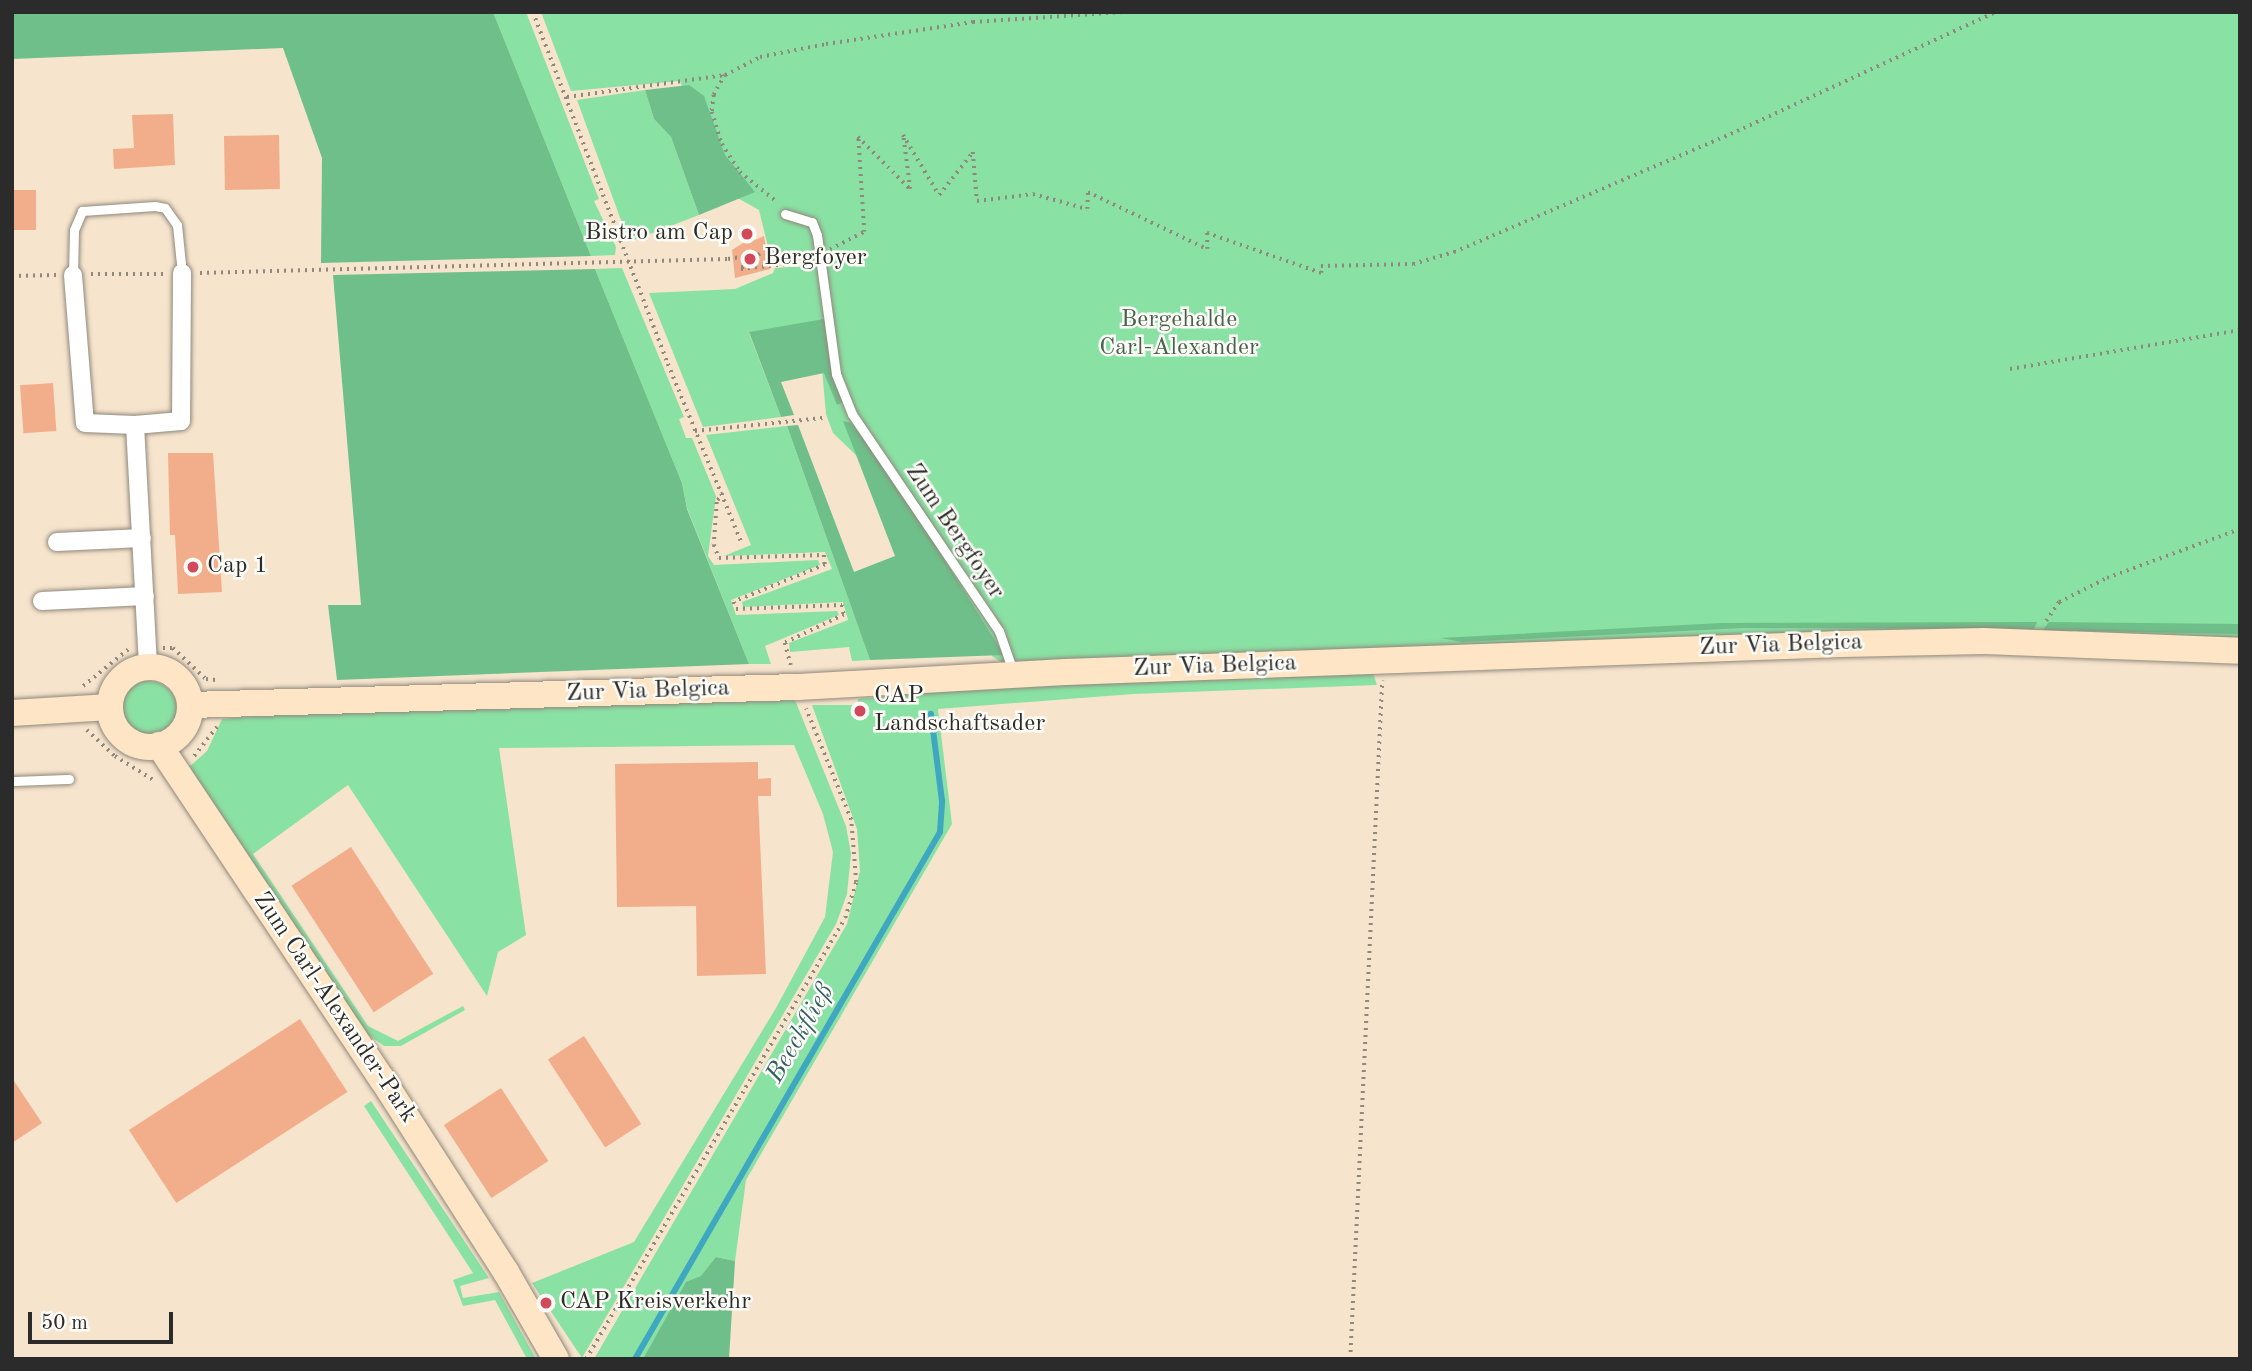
<!DOCTYPE html>
<html>
<head>
<meta charset="utf-8">
<style>
  body { margin:0 }
  #map { position:relative; width:2252px; height:1371px; overflow:hidden; background:#f6e4cd; font-family:"Old Standard TT",serif }
  div>[style] { position:absolute }
  [style*='--x'] { left:calc(var(--x)*1px); top:calc(var(--y)*1px); width:calc(var(--w)*1px); rotate:calc(var(--a)*1deg) }
  .green>* { inset:0; background:#8ae1a4 }
  .round { border-radius:50% }
  .forest>* { inset:0; background:#6fbf8a }
  .stream>* { height:6px; margin:-3px; padding:0 3px; transform-origin:3px; border-radius:3px; background:#40a7c0 }
  .building>* { inset:0; background:#f2ae8a; transform-origin:0 0 }
  .path>* { height:3.5px; margin-top:-1.75px; transform-origin:0; background:repeating-linear-gradient(90deg,#90887c 0 2px,transparent 0 7px) }
  .roads { filter:drop-shadow(0 0 2px #90887c) drop-shadow(0 0 2px #90887c) }
  .lane>* { height:9px; margin:-4.5px; padding:0 4.5px; transform-origin:4.5px; border-radius:4.5px; background:#fff }
  .street>* { height:18px; margin:-9px; padding:0 9px; transform-origin:9px; border-radius:9px; background:#fff }
  .secondary>* { height:26px; margin:-13px; padding:0 13px; transform-origin:13px; border-radius:13px; background:#fde5c5 }
  .secondary>.ring { margin:-13px; padding:0; box-sizing:content-box; background:none; border:26px solid #fde5c5; border-radius:50% }
  .path-bridge>* { height:3.5px; margin-top:-1.75px; transform-origin:0; background:repeating-linear-gradient(90deg,#90887c 0 2px,transparent 0 7px) }
  .dots>* { width:19px; height:19px; translate:-50% -50%; box-sizing:border-box; border:4px solid #fdfcf7; border-radius:50% }
  span { translate:-50% -50%; white-space:nowrap; text-align:center; line-height:1.15; -webkit-text-stroke:5px #fdfcf7; paint-order:stroke }
  .poi-label { font-size:24px; color:#2b2b2b }
  .right { translate:-100% -50%; text-align:right }
  .left { translate:0 -50%; text-align:left }
  .park-label { font-size:24px; color:#48624f }
  .street-label { font-size:24px; color:#2b2b2b }
  .water-label { font-size:26px; color:#335d67; font-style:italic }
  .frame { position:absolute; inset:0; border:14px solid #2b2b2b; pointer-events:none }
  .scale { position:absolute; left:28px; top:1312px; width:145px; height:32px; box-sizing:border-box; border:4px solid #2b2b2b; border-top:0; padding-left:9px; font-size:21px; line-height:24px; white-space:nowrap; color:#2b2b2b; -webkit-text-stroke:5px #fdfcf7; paint-order:stroke }
</style>
</head>
<body>
<div id="map">
  <div class="green">
    <i style="clip-path:polygon(493px 12px,526px 12px,599px 199px,594px 201px,616px 247px,615px 255px,591px 256px)"></i>
    <i style="clip-path:polygon(541px 12px,2240px 12px,2240px 645px,1004px 664px,992px 656px,989px 640px,882px 480px,833px 433px,826px 414px,818px 325px,749px 333px,781px 417px,703px 427px,649px 293px,735px 289px,773px 273px,775px 268px,806px 266px,803px 255px,770px 255px,759px 210px,734px 196px,696px 127px,680px 81px,571px 91px)"></i>
    <i style="clip-path:polygon(645px 90px,654px 119px,671px 137px,699px 215px,629px 242px,577px 100px)"></i>
    <i style="clip-path:polygon(622px 268px,684px 417px,679px 419px,686px 438px,692px 438px,716px 496px,708px 556px,714px 565px,818px 560px,820px 565px,731px 600px,736px 615px,837px 611px,839px 615px,765px 646px,771px 664px,749px 664px,687px 508px,682px 483px,595px 269px)"></i>
    <i style="clip-path:polygon(787px 426px,870px 660px,852px 661px,849px 647px,790px 652px,789px 643px,848px 620px,843px 602px,743px 607px,742px 602px,832px 569px,825px 552px,724px 556px,751px 545px,706px 435px)"></i>
    <i style="clip-path:polygon(1372px 670px,1377px 685px,1133px 694px,938px 709px,952px 824px,746px 1180px,735px 1261px,716px 1257px,643px 1359px,594px 1359px,847px 924px,860px 871px,857px 829px,812px 705px,858px 705px,858px 699px,1015px 685px)"></i>
    <i class="round" style="left:121px;top:681px;width:56px;height:56px"></i>
    <i style="clip-path:polygon(795px 700px,846px 826px,851px 854px,847px 894px,836px 924px,582px 1358px,532px 1283px,634px 1242px,776px 1008px,825px 917px,833px 852px,823px 814px,794px 745px,499px 748px,526px 935px,498px 952px,487px 996px,348px 785px,253px 854px,368px 1026px,398px 1041px,463px 1006px,465px 1010px,401px 1046px,384px 1046px,360px 1029px,189px 767px,207px 751px,222px 719px,307px 711px)"></i>
    <i style="clip-path:polygon(371px 1101px,489px 1278px,460px 1286px,463px 1298px,499px 1292px,536px 1359px,527px 1359px,495px 1300px,463px 1306px,453px 1280px,473px 1273px,364px 1106px)"></i>
  </div>
  <div class="forest">
    <i style="clip-path:polygon(12px 12px,493px 12px,591px 256px,321px 263px,322px 158px,283px 48px,12px 59px)"></i>
    <i style="clip-path:polygon(689px 85px,704px 96px,725px 155px,755px 192px,699px 215px,671px 137px,654px 119px,645px 90px)"></i>
    <i style="clip-path:polygon(595px 269px,682px 483px,687px 509px,749px 664px,337px 680px,328px 605px,361px 605px,333px 275px)"></i>
    <i style="clip-path:polygon(824px 319px,831px 371px,843px 402px,837px 405px,824px 373px,781px 382px,794px 415px,781px 417px,749px 332px)"></i>
    <i style="clip-path:polygon(843px 421px,851px 423px,897px 484px,1004px 655px,870px 660px,787px 426px,798px 425px,854px 572px,895px 556px)"></i>
    <i style="clip-path:polygon(2037px 622px,2034px 629px,1743px 628px,1462px 642px,1440px 638px,1721px 623px)"></i>
    <i style="clip-path:polygon(2049px 622px,2240px 624px,2240px 634px,2043px 630px)"></i>
    <i style="clip-path:polygon(716px 1257px,735px 1261px,729px 1359px,643px 1359px,686px 1282px,701px 1276px)"></i>
  </div>
  <div class="stream">
    <i style="--x:635;--y:1359;--w:609;--a:-59.94"></i>
    <i style="--x:940;--y:832;--w:31;--a:-86"></i>
    <i style="--x:942;--y:801;--w:88;--a:-97.2"></i>
  </div>
  <div class="building">
    <i style="clip-path:polygon(173px 114px,175px 165px,114px 169px,113px 149px,134px 148px,132px 115px)"></i>
    <i style="left:279px;top:135px;width:54px;height:55px;rotate:89deg"></i>
    <i style="left:12px;top:190px;width:24px;height:40px"></i>
    <i style="clip-path:polygon(754px 236px,755px 240px,764px 236px,770px 269px,735px 278px,732px 250px)"></i>
    <i style="left:53px;top:383px;width:48px;height:33px;rotate:86deg"></i>
    <i style="clip-path:polygon(168px 453px,213px 453px,222px 592px,178px 594px,175px 535px,170px 535px)"></i>
    <i style="clip-path:polygon(758px 762px,758px 779px,771px 778px,771px 796px,758px 796px,766px 974px,697px 976px,696px 906px,617px 907px,615px 764px)"></i>
    <i style="left:351px;top:847px;width:151px;height:71px;rotate:57deg"></i>
    <i style="left:300px;top:1019px;width:87px;height:204px;rotate:57deg"></i>
    <i style="left:584px;top:1036px;width:105px;height:43px;rotate:57deg"></i>
    <i style="clip-path:polygon(12px 1078px,42px 1123px,12px 1143px)"></i>
    <i style="left:501px;top:1088px;width:87px;height:68px;rotate:57deg"></i>
  </div>
  <div class="path">
    <i style="--x:533;--y:12;--w:377;--a:69"></i>
    <i style="--x:668;--y:364;--w:191;--a:67.6"></i>
    <i style="--x:725;--y:75;--w:23;--a:119"></i>
    <i style="--x:714;--y:95;--w:17;--a:97"></i>
    <i style="--x:712;--y:112;--w:34;--a:73"></i>
    <i style="--x:722;--y:144;--w:33;--a:57"></i>
    <i style="--x:740;--y:172;--w:48;--a:39"></i>
    <i style="--x:567;--y:97;--w:160;--a:-7.9"></i>
    <i style="--x:725;--y:75;--w:39;--a:-27"></i>
    <i style="--x:760;--y:57;--w:67;--a:-11.1"></i>
    <i style="--x:826;--y:44;--w:149;--a:-8.5"></i>
    <i style="--x:973;--y:22;--w:150;--a:-3.8"></i>
    <i style="--x:864;--y:232;--w:95;--a:-93.6"></i>
    <i style="--x:858;--y:137;--w:74;--a:45"></i>
    <i style="--x:910;--y:189;--w:54;--a:-97.4"></i>
    <i style="--x:903;--y:135;--w:70;--a:59"></i>
    <i style="--x:939;--y:195;--w:55;--a:-51.7"></i>
    <i style="--x:973;--y:152;--w:49;--a:85.3"></i>
    <i style="--x:977;--y:201;--w:56;--a:-7.1"></i>
    <i style="--x:1033;--y:194;--w:56;--a:15.5"></i>
    <i style="--x:1087;--y:209;--w:17;--a:-87"></i>
    <i style="--x:1088;--y:192;--w:132;--a:25.6"></i>
    <i style="--x:1207;--y:249;--w:16;--a:-90"></i>
    <i style="--x:1207;--y:233;--w:121;--a:19.3"></i>
    <i style="--x:1321;--y:273;--w:7;--a:-90"></i>
    <i style="--x:1321;--y:266;--w:92;--a:-1.2"></i>
    <i style="--x:1413;--y:264;--w:43;--a:-16.3"></i>
    <i style="--x:1454;--y:252;--w:308;--a:-23.1"></i>
    <i style="--x:1737;--y:131;--w:285;--a:-24.7"></i>
    <i style="--x:200;--y:273;--w:528;--a:-1.52"></i>
    <i style="--x:728;--y:259;--w:32;--a:-9"></i>
    <i style="--x:760;--y:254;--w:24;--a:142"></i>
    <i style="--x:741;--y:269;--w:64;--a:-6.2"></i>
    <i style="--x:91;--y:274;--w:73;--a:0"></i>
    <i style="--x:12;--y:276;--w:44;--a:-1.3"></i>
    <i style="--x:2010;--y:369;--w:233;--a:-9.6"></i>
    <i style="--x:695;--y:431;--w:128;--a:-5.8"></i>
    <i style="--x:723;--y:493;--w:11;--a:124"></i>
    <i style="--x:717;--y:502;--w:43;--a:94"></i>
    <i style="--x:714;--y:545;--w:14;--a:69"></i>
    <i style="--x:719;--y:558;--w:105;--a:-1.6"></i>
    <i style="--x:824;--y:555;--w:10;--a:84"></i>
    <i style="--x:825;--y:565;--w:98;--a:157.9"></i>
    <i style="--x:734;--y:602;--w:7;--a:74"></i>
    <i style="--x:736;--y:609;--w:106;--a:-2.2"></i>
    <i style="--x:842;--y:605;--w:10;--a:79"></i>
    <i style="--x:844;--y:615;--w:65;--a:154.6"></i>
    <i style="--x:785;--y:643;--w:23;--a:75"></i>
    <i style="--x:2046;--y:621;--w:23;--a:-56"></i>
    <i style="--x:2059;--y:602;--w:54;--a:-26.6"></i>
    <i style="--x:2107;--y:578;--w:142;--a:-20.2"></i>
    <i style="--x:163;--y:648;--w:10;--a:0"></i>
    <i style="--x:173;--y:648;--w:45;--a:43.2"></i>
    <i style="--x:206;--y:679;--w:10;--a:6"></i>
    <i style="--x:83;--y:686;--w:62;--a:-39.1"></i>
    <i style="--x:87;--y:730;--w:38;--a:43"></i>
    <i style="--x:115;--y:756;--w:44;--a:31.9"></i>
    <i style="--x:194;--y:756;--w:37;--a:-52"></i>
    <i style="--x:586;--y:1359;--w:511;--a:-59.57"></i>
    <i style="--x:845;--y:918;--w:38;--a:-73"></i>
    <i style="--x:856;--y:882;--w:62;--a:-94.6"></i>
    <i style="--x:851;--y:820;--w:120;--a:-112.1"></i>
    <i style="--x:1350;--y:1359;--w:679;--a:-87.3"></i>
  </div>
  <div class="roads">
    <div class="lane">
      <i style="--x:785;--y:214;--w:28;--a:17"></i>
      <i style="--x:812;--y:222;--w:14;--a:69"></i>
      <i style="--x:817;--y:235;--w:140;--a:82.2"></i>
      <i style="--x:836;--y:374;--w:43;--a:68.2"></i>
      <i style="--x:852;--y:414;--w:262;--a:55.9"></i>
      <i style="--x:999;--y:631;--w:46;--a:70.8"></i>
      <i style="--x:73;--y:275;--w:45;--a:-88.7"></i>
      <i style="--x:74;--y:230;--w:21;--a:-67"></i>
      <i style="--x:82;--y:211;--w:73;--a:-3.9"></i>
      <i style="--x:155;--y:206;--w:10;--a:11"></i>
      <i style="--x:165;--y:208;--w:21;--a:55"></i>
      <i style="--x:177;--y:225;--w:48;--a:84.1"></i>
      <i style="--x:12;--y:781;--w:57;--a:-2"></i>
    </div>
    <div class="street">
      <i style="--x:73;--y:275;--w:148;--a:85.4"></i>
      <i style="--x:85;--y:423;--w:50;--a:2.3"></i>
      <i style="--x:135;--y:425;--w:46;--a:-5"></i>
      <i style="--x:181;--y:421;--w:148;--a:-89.6"></i>
      <i style="--x:135;--y:425;--w:242;--a:86.9"></i>
      <i style="--x:57;--y:542;--w:85;--a:-2.7"></i>
      <i style="--x:42;--y:601;--w:103;--a:-2.8"></i>
    </div>
    <div class="secondary">
      <i class="ring" style="left:110px;top:667px;width:54px;height:54px"></i>
      <i style="--x:190;--y:705;--w:608;--a:-1.7"></i>
      <i style="--x:798;--y:687;--w:268;--a:-3.2"></i>
      <i style="--x:1066;--y:672;--w:776;--a:-2.07"></i>
      <i style="--x:1841;--y:644;--w:143;--a:-1.2"></i>
      <i style="--x:1984;--y:641;--w:256;--a:2.2"></i>
      <i style="--x:12;--y:713;--w:98;--a:-3.5"></i>
      <i style="--x:159;--y:745;--w:402;--a:56.3"></i>
      <i style="--x:382;--y:1079;--w:229;--a:57.3"></i>
      <i style="--x:506;--y:1272;--w:100;--a:60.1"></i>
    </div>
  </div>
  <div class="path-bridge">
    <i style="--x:805;--y:262;--w:66;--a:-27"></i>
  </div>
  <div class="dots">
    <i style="left:747px;top:234px;background:#d1495b"></i>
    <i style="left:750px;top:259px;background:#d1495b"></i>
    <i style="left:193px;top:567px;background:#d1495b"></i>
    <i style="left:860px;top:711px;background:#d1495b"></i>
    <i style="left:546px;top:1303px;background:#d1495b"></i>
  </div>
  <div class="poi-label">
    <span class="right" style="left:733px;top:234px">Bistro am Cap</span>
    <span class="left" style="left:764px;top:259px">Bergfoyer</span>
    <span class="left" style="left:207px;top:567px">Cap 1</span>
    <span class="left" style="left:874px;top:711px">CAP<br>Landschaftsader</span>
    <span class="left" style="left:560px;top:1303px">CAP Kreisverkehr</span>
  </div>
  <div class="park-label">
    <span style="left:1179px;top:335px">Bergehalde<br>Carl-Alexander</span>
  </div>
  <div class="street-label">
    <span style="left:954px;top:532px;rotate:56deg">Zum Bergfoyer</span>
    <span style="left:1781px;top:646px;rotate:-2deg">Zur Via Belgica</span>
    <span style="left:1215px;top:667px;rotate:-2deg">Zur Via Belgica</span>
    <span style="left:648px;top:692px;rotate:-2deg">Zur Via Belgica</span>
    <span style="left:334px;top:1008px;rotate:56deg">Zum Carl-Alexander-Park</span>
  </div>
  <div class="water-label">
    <span style="left:801px;top:1034px;rotate:-60deg">Beeckfließ</span>
  </div>
  <div class="frame"></div>
  <div class="scale">50 m</div>
</div>
</body>
</html>
